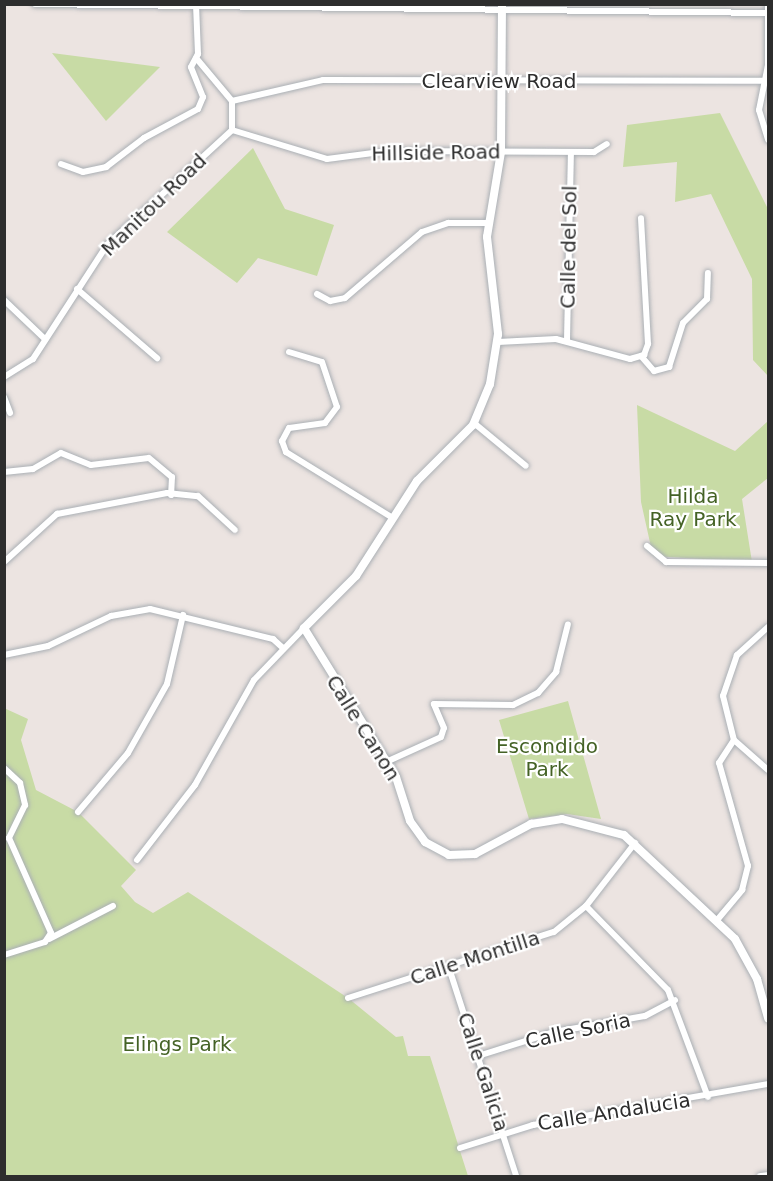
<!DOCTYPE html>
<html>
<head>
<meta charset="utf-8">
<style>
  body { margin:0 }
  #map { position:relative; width:773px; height:1181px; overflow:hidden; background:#ece4e1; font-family:"DejaVu Sans",sans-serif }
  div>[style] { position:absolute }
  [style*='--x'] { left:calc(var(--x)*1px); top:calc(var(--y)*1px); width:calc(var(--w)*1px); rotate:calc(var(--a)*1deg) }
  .green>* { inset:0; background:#c8dba5 }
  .roads { filter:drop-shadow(0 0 2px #aaafb4) drop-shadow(0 0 2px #aaafb4) }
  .street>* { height:6px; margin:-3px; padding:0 3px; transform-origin:3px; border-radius:3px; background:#fff }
  .secondary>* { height:8px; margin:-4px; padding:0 4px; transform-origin:4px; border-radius:4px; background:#fff }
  span { translate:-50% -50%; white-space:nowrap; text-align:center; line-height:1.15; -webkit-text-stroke:4.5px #fff; paint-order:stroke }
  .street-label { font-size:20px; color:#2d2d2d }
  .park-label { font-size:20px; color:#446225 }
  .frame { position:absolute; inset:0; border:6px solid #2d2d2d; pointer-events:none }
</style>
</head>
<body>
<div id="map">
  <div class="green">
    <i style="clip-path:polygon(52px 53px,160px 67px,106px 121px)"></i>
    <i style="clip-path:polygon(720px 113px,768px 209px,768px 376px,753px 360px,752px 279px,711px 194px,675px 202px,677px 162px,623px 167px,627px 125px)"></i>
    <i style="clip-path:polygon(253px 148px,285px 209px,334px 225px,317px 276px,258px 258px,237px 283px,167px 232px)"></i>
    <i style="clip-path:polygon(637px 405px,735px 451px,768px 421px,768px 478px,742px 499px,752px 562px,653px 556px,641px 502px)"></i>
    <i style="clip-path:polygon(568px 701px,601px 819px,567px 814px,529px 819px,499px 720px)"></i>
    <i style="clip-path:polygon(4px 708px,28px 719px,21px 740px,36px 790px,78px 812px,136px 870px,121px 886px,135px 902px,153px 913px,188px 892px,348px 998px,396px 1037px,403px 1036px,408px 1056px,430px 1056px,468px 1176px,5px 1176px)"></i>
  </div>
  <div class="roads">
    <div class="street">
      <i style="--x:35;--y:4;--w:733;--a:0.7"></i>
      <i style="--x:768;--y:4;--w:61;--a:90"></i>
      <i style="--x:768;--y:65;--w:46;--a:101.3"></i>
      <i style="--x:759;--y:110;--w:31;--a:73"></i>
      <i style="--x:232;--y:101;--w:93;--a:-13"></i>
      <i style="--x:323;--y:80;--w:445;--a:0.1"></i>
      <i style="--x:232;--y:130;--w:99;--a:17"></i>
      <i style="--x:327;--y:159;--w:62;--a:-7.5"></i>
      <i style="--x:388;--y:151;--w:206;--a:0.3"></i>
      <i style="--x:594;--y:152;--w:15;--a:-32"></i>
      <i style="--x:61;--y:164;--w:23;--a:20"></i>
      <i style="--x:83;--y:172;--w:24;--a:-12"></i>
      <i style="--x:106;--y:167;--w:48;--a:-37.3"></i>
      <i style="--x:144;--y:138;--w:61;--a:-28.2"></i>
      <i style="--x:198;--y:109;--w:13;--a:-67"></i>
      <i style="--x:203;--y:97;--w:32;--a:-112"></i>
      <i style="--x:191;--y:67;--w:15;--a:-62"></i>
      <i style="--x:198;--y:54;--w:50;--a:-92.3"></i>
      <i style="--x:77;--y:289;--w:106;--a:40.8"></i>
      <i style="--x:317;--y:294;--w:15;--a:28"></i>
      <i style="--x:330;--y:301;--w:15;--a:-11"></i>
      <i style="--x:345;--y:298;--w:101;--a:-40.6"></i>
      <i style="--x:422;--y:232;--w:28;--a:-19"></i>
      <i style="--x:448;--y:223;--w:40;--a:0"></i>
      <i style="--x:4;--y:300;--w:57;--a:43.6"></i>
      <i style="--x:567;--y:340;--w:187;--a:-88.8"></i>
      <i style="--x:498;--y:342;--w:58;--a:-3"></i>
      <i style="--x:556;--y:339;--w:77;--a:15.1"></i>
      <i style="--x:630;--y:359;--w:15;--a:-16"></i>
      <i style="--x:644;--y:355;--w:12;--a:-70"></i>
      <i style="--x:648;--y:344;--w:126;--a:-93.2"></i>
      <i style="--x:289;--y:352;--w:34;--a:17"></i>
      <i style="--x:322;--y:362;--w:47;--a:71.6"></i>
      <i style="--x:337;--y:407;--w:20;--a:127"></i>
      <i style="--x:325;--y:423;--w:36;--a:172"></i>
      <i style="--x:289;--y:428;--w:15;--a:118"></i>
      <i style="--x:282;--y:441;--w:12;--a:70"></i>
      <i style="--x:286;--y:452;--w:126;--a:31.7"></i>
      <i style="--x:641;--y:356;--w:20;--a:49"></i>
      <i style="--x:654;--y:371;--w:16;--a:-15"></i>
      <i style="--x:669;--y:367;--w:46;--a:-72.3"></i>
      <i style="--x:683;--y:323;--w:34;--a:-45"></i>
      <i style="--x:707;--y:299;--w:26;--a:-88"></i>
      <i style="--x:4;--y:377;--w:34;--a:-32"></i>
      <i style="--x:33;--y:359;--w:136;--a:-57"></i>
      <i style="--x:107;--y:245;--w:170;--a:-42.6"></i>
      <i style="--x:232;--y:130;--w:29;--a:-90"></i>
      <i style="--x:232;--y:101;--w:56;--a:-129.9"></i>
      <i style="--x:4;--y:397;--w:17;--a:69"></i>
      <i style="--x:474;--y:423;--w:67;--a:39.6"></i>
      <i style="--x:4;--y:472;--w:29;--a:-6"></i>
      <i style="--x:33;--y:469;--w:32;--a:-30"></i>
      <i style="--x:61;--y:453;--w:32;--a:22"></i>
      <i style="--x:91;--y:465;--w:58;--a:-6.9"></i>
      <i style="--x:149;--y:458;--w:30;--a:40"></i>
      <i style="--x:172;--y:477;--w:18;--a:93"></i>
      <i style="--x:647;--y:546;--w:25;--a:40"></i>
      <i style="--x:666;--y:562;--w:102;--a:0.6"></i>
      <i style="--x:4;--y:562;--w:72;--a:-42.2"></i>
      <i style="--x:57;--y:514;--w:112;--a:-10.8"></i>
      <i style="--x:167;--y:493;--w:31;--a:6"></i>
      <i style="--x:198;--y:496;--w:50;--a:42.6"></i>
      <i style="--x:768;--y:627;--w:42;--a:137.9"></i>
      <i style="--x:737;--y:655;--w:43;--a:108.9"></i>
      <i style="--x:723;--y:696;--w:45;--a:76"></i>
      <i style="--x:734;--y:740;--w:45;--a:41.4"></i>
      <i style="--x:4;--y:655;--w:45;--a:-11.6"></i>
      <i style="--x:48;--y:646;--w:70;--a:-25.5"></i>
      <i style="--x:111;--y:616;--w:40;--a:-10"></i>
      <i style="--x:150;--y:609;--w:127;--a:13.7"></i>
      <i style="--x:273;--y:639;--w:13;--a:42"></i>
      <i style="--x:386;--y:762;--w:60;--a:-24.4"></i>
      <i style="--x:441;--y:737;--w:9;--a:-72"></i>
      <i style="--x:444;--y:728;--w:26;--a:-113"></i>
      <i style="--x:434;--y:704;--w:79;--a:0.7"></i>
      <i style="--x:513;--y:705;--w:28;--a:-26"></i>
      <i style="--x:538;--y:693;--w:28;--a:-49"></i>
      <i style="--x:556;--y:672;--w:49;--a:-76"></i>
      <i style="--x:4;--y:768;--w:22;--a:43"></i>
      <i style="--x:20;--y:783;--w:23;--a:77"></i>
      <i style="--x:25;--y:805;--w:37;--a:116"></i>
      <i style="--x:9;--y:838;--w:104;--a:66.1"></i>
      <i style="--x:51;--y:933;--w:11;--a:124"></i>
      <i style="--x:45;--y:942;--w:43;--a:162.4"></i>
      <i style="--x:78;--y:812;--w:77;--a:-49.7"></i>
      <i style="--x:128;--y:753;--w:79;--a:-60.5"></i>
      <i style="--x:167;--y:684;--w:71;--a:-76.9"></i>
      <i style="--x:137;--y:860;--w:95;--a:-52.3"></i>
      <i style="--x:195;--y:785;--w:120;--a:-60.7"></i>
      <i style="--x:254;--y:680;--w:72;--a:-46.1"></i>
      <i style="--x:586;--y:906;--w:117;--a:45.7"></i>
      <i style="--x:668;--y:990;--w:114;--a:69.5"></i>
      <i style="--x:718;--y:919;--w:38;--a:-50"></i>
      <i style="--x:742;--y:890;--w:25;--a:-76"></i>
      <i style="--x:748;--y:866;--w:107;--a:-105.7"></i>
      <i style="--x:719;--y:763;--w:27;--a:-57"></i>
      <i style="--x:49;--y:939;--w:72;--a:-27.3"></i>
      <i style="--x:449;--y:968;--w:219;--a:72.1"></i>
      <i style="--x:348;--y:998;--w:216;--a:-17.8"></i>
      <i style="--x:554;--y:932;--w:41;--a:-39.1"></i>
      <i style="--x:586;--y:906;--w:80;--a:-52.1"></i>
      <i style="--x:478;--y:1056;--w:80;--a:-17.5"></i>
      <i style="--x:554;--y:1032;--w:92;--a:-10"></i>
      <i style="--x:645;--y:1016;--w:34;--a:-28"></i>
      <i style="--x:460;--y:1148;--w:77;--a:-17.5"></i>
      <i style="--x:533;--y:1125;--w:239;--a:-9.9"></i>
      <i style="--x:760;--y:1176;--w:8;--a:-7"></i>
    </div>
    <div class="secondary">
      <i style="--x:502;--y:4;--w:148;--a:90.4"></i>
      <i style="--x:501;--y:152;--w:86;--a:99.4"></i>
      <i style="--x:487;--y:237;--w:98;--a:83.5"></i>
      <i style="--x:498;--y:334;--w:51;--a:99.1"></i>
      <i style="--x:490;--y:384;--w:44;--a:112.5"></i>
      <i style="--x:473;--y:425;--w:79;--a:135"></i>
      <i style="--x:417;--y:481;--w:113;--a:122.7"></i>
      <i style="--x:356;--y:576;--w:74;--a:135"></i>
      <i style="--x:304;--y:628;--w:175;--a:58.3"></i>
      <i style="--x:396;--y:777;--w:46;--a:72.3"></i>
      <i style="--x:410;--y:821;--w:26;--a:54"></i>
      <i style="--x:425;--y:842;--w:27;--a:28"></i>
      <i style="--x:449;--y:855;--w:26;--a:-2"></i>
      <i style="--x:475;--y:854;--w:64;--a:-28.2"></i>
      <i style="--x:531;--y:824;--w:31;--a:-9"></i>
      <i style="--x:562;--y:819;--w:64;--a:14.5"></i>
      <i style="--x:624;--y:835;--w:152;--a:43.1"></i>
      <i style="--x:735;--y:939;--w:46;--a:61.2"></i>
      <i style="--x:757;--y:979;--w:41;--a:74.2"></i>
    </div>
  </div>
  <div class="street-label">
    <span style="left:499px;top:81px">Clearview Road</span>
    <span style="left:436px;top:153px;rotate:-1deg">Hillside Road</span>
    <span style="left:154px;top:205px;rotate:-44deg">Manitou Road</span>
    <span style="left:569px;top:247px;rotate:-89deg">Calle del Sol</span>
    <span style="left:363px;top:728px;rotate:58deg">Calle Canon</span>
    <span style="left:475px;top:958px;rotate:-18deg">Calle Montilla</span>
    <span style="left:578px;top:1031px;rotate:-12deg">Calle Soria</span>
    <span style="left:483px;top:1072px;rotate:72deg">Calle Galicia</span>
    <span style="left:614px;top:1112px;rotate:-9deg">Calle Andalucia</span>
  </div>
  <div class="park-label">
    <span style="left:693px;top:508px">Hilda<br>Ray Park</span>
    <span style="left:547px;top:758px">Escondido<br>Park</span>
    <span style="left:177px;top:1044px">Elings Park</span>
  </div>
  <div class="frame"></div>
</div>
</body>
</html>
